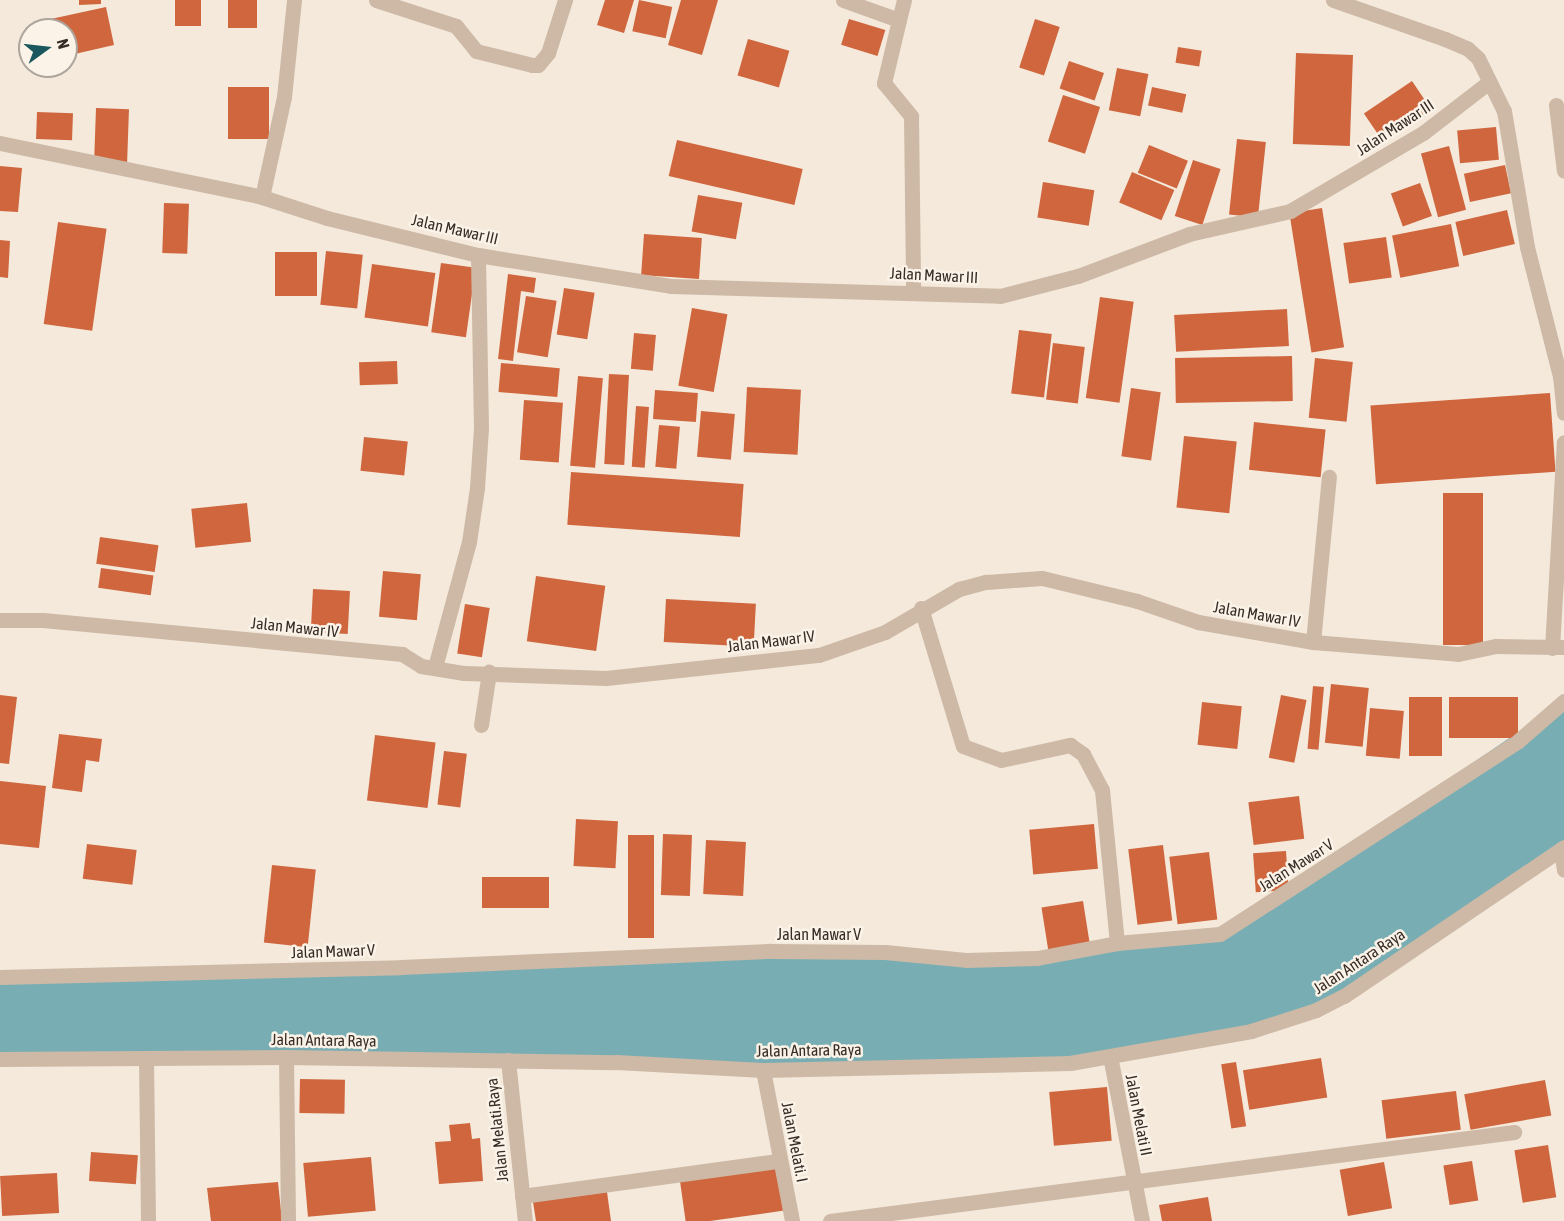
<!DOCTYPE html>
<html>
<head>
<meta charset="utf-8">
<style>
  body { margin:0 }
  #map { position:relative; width:1564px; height:1221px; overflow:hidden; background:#f4e9db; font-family:"Asap Condensed",sans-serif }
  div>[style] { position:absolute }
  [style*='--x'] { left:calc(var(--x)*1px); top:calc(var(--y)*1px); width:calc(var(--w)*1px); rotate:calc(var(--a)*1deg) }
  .water>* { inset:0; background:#78aeb3 }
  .building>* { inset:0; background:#cf663e; transform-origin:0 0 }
  .service>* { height:15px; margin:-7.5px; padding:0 7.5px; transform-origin:7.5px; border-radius:7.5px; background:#cdb9a6 }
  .minor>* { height:15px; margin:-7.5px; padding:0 7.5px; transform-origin:7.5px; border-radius:7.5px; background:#cdb9a6 }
  .tertiary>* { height:15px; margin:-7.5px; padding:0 7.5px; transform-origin:7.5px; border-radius:7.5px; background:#cdb9a6 }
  span { translate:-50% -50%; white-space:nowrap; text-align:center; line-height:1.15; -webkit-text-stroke:5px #fbf3e8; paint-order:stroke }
  .street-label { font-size:16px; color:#382d27 }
  .north { position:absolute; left:18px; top:18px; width:60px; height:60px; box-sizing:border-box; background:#fbf3e8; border:2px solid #ada49b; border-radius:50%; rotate:75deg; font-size:16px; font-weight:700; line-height:24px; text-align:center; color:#382d27 }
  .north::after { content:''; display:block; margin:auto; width:21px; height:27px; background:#1a565d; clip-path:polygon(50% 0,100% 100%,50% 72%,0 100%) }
</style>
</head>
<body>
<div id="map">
  <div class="water">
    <i style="clip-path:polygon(1564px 701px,1564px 847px,1344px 996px,1290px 1020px,1030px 1065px,0 1059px,0 977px,771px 951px,966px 960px,1220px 934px)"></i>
  </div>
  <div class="building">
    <i style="clip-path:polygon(79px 0,101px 0,101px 4px,79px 5px)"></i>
    <i style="left:175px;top:0;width:26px;height:26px"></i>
    <i style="left:228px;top:0;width:29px;height:28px"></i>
    <i style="clip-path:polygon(605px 0,634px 0,624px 33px,597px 25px)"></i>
    <i style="left:639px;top:0;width:34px;height:32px;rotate:12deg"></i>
    <i style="clip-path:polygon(681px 0,718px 0,702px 55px,668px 45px)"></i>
    <i style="clip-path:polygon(106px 7px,114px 45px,66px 56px,66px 30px,39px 30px,37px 22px)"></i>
    <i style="left:849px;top:19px;width:38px;height:27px;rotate:17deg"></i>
    <i style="left:1035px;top:19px;width:26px;height:51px;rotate:18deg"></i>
    <i style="left:748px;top:39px;width:43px;height:38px;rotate:16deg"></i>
    <i style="left:1178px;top:47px;width:24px;height:16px;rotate:9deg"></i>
    <i style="left:1296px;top:53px;width:57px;height:91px;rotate:2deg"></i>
    <i style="left:1069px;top:61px;width:37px;height:29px;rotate:19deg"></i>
    <i style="left:1117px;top:68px;width:32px;height:43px;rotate:11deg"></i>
    <i style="left:1412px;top:81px;width:34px;height:58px;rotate:56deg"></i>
    <i style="left:228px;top:87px;width:41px;height:52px"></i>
    <i style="left:1152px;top:87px;width:35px;height:19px;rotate:12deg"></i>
    <i style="left:1063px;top:95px;width:39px;height:49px;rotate:18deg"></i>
    <i style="left:96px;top:108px;width:33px;height:53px;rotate:2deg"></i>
    <i style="left:37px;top:112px;width:36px;height:27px;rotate:2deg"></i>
    <i style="left:1496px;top:127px;width:33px;height:39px;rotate:85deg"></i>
    <i style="left:1237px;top:139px;width:29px;height:76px;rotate:6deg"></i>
    <i style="left:677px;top:140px;width:129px;height:37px;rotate:13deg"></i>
    <i style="left:1149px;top:145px;width:42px;height:30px;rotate:22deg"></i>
    <i style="left:1449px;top:146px;width:66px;height:29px;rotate:75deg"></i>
    <i style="left:1193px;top:160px;width:29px;height:59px;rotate:18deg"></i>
    <i style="left:1505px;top:165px;width:29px;height:42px;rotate:78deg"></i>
    <i style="clip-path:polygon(0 166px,22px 168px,18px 212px,0 211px)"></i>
    <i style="left:1132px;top:172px;width:46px;height:33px;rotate:23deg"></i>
    <i style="left:1043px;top:182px;width:52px;height:36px;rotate:9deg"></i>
    <i style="left:1420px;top:183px;width:35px;height:31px;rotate:70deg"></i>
    <i style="left:698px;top:195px;width:45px;height:37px;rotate:10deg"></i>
    <i style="left:164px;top:203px;width:25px;height:50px;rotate:2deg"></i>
    <i style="left:1322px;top:208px;width:141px;height:33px;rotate:81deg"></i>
    <i style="left:1507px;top:210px;width:35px;height:53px;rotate:77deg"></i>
    <i style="left:58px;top:222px;width:49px;height:103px;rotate:8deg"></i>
    <i style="left:1451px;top:224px;width:43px;height:60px;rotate:79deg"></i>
    <i style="left:644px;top:234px;width:58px;height:41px;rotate:4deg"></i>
    <i style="left:1386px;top:237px;width:41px;height:43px;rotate:82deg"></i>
    <i style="clip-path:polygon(0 240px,10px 241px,8px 278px,0 277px)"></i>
    <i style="left:326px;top:251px;width:37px;height:54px;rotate:6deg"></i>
    <i style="left:275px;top:252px;width:42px;height:44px"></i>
    <i style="left:441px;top:263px;width:35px;height:70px;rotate:8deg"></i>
    <i style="left:372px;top:264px;width:64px;height:54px;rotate:8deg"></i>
    <i style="clip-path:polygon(508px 274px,536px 278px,534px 293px,521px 291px,513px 361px,498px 359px)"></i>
    <i style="left:564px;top:288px;width:31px;height:47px;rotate:9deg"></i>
    <i style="left:526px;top:296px;width:31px;height:57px;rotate:9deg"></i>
    <i style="left:1100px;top:297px;width:34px;height:102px;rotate:8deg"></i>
    <i style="left:692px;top:308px;width:36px;height:79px;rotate:10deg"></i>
    <i style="left:1287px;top:309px;width:37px;height:113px;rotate:87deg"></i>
    <i style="left:1019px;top:330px;width:33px;height:64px;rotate:7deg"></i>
    <i style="left:634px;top:333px;width:22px;height:36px;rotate:5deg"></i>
    <i style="left:1053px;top:343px;width:32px;height:57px;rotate:7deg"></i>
    <i style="left:1292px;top:356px;width:45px;height:117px;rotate:89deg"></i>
    <i style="left:1315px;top:358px;width:38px;height:60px;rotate:6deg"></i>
    <i style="left:397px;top:361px;width:23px;height:38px;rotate:88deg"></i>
    <i style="left:501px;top:363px;width:59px;height:29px;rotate:5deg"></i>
    <i style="left:609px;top:374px;width:20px;height:90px;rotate:3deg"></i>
    <i style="left:578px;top:376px;width:25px;height:90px;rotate:5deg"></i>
    <i style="left:747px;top:387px;width:54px;height:65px;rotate:3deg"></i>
    <i style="left:1131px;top:388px;width:30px;height:69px;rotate:8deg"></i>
    <i style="left:655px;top:390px;width:43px;height:29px;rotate:4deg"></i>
    <i style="left:1550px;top:393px;width:79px;height:180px;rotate:86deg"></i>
    <i style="left:524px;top:400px;width:39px;height:60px;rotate:4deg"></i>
    <i style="left:636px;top:406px;width:13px;height:61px;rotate:4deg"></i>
    <i style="left:701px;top:411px;width:34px;height:46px;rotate:5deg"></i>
    <i style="left:1254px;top:422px;width:72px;height:48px;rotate:6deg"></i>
    <i style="left:659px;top:425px;width:21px;height:42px;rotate:5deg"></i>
    <i style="left:1184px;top:436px;width:53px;height:72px;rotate:6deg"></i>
    <i style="left:364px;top:437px;width:44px;height:34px;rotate:6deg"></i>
    <i style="left:571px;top:472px;width:173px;height:53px;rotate:4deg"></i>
    <i style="left:1443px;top:493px;width:40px;height:152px"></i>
    <i style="left:247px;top:503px;width:39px;height:56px;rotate:84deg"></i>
    <i style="left:100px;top:537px;width:59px;height:27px;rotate:8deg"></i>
    <i style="left:101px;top:568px;width:53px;height:20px;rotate:8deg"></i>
    <i style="left:383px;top:571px;width:38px;height:46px;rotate:5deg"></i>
    <i style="left:536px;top:576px;width:70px;height:66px;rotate:8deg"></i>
    <i style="left:313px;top:589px;width:37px;height:43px;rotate:3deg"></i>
    <i style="left:666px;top:599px;width:90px;height:43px;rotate:3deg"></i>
    <i style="left:465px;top:604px;width:25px;height:50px;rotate:9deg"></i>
    <i style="left:1331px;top:684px;width:38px;height:59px;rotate:6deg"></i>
    <i style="left:1313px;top:686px;width:11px;height:63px;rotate:5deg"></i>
    <i style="clip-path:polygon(0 695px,17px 697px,9px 764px,0 763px)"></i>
    <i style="left:1281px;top:695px;width:26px;height:64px;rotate:11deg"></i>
    <i style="left:1409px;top:697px;width:33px;height:59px"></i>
    <i style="left:1449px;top:697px;width:69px;height:41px"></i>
    <i style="left:1202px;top:702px;width:40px;height:43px;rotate:6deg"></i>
    <i style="left:1370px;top:708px;width:34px;height:48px;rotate:5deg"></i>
    <i style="clip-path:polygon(59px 734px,102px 739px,99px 762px,86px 760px,82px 792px,52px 788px)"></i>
    <i style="left:375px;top:735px;width:61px;height:66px;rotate:7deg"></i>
    <i style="left:444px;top:751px;width:23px;height:54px;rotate:7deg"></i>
    <i style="clip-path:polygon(0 781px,46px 786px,39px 848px,0 844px)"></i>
    <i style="left:1299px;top:796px;width:43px;height:51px;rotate:83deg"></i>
    <i style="left:576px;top:819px;width:42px;height:47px;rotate:3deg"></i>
    <i style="left:1094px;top:824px;width:45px;height:65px;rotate:85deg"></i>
    <i style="left:663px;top:834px;width:29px;height:61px;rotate:2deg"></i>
    <i style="left:628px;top:835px;width:26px;height:103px"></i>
    <i style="left:706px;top:840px;width:40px;height:54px;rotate:3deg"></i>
    <i style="left:87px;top:844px;width:50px;height:35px;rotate:7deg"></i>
    <i style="left:1163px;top:845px;width:76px;height:35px;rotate:83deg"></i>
    <i style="left:1286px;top:851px;width:39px;height:33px;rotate:86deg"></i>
    <i style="left:1209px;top:852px;width:68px;height:40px;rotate:83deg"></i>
    <i style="left:272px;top:865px;width:44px;height:78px;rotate:6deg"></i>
    <i style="left:549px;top:877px;width:31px;height:67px;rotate:90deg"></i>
    <i style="left:1083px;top:901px;width:46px;height:42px;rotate:81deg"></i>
    <i style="left:1321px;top:1058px;width:40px;height:79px;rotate:81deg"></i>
    <i style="left:1236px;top:1062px;width:65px;height:15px;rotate:81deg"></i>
    <i style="left:300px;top:1079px;width:45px;height:34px;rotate:1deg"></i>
    <i style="left:1545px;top:1080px;width:36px;height:82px;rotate:80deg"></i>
    <i style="left:1107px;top:1087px;width:54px;height:58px;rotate:85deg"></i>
    <i style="left:1456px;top:1091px;width:39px;height:75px;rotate:83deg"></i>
    <i style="clip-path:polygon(470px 1123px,472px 1139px,480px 1138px,483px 1181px,439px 1184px,435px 1142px,451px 1141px,449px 1125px)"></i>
    <i style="left:1548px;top:1145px;width:53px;height:34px;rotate:81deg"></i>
    <i style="left:91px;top:1152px;width:47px;height:29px;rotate:4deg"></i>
    <i style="left:371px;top:1157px;width:54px;height:68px;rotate:85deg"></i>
    <i style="left:1472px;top:1161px;width:40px;height:29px;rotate:81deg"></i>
    <i style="left:1384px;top:1162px;width:47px;height:45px;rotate:80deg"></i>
    <i style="left:778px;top:1167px;width:44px;height:99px;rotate:82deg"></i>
    <i style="left:57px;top:1173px;width:40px;height:57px;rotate:87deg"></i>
    <i style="clip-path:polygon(278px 1182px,282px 1221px,211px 1221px,207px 1188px)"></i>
    <i style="clip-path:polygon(607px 1192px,611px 1221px,536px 1221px,533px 1202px)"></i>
    <i style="clip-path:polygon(1208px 1197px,1212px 1221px,1162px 1221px,1159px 1205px)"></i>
  </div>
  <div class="service">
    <i style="--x:1556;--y:105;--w:66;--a:83.1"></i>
  </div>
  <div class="minor">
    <i style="--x:376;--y:0;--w:84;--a:18"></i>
    <i style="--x:456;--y:26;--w:32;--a:51"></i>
    <i style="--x:476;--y:51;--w:58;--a:14"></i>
    <i style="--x:532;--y:65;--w:6;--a:0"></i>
    <i style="--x:538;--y:65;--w:16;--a:-50"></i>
    <i style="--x:548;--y:53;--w:56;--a:-72.2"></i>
    <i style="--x:843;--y:0;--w:59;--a:19.7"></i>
    <i style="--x:899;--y:20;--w:65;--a:103.4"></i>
    <i style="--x:884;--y:83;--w:43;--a:50.7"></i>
    <i style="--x:911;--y:116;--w:176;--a:89.3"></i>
    <i style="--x:1333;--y:0;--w:119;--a:19.2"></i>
    <i style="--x:1445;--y:39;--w:25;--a:23"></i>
    <i style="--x:1468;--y:49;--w:13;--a:42"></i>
    <i style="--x:1478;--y:58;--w:59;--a:63.9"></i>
    <i style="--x:1504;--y:111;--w:138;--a:80.4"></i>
    <i style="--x:1527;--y:247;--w:133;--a:75.7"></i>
    <i style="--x:1560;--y:376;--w:37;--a:84"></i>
    <i style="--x:899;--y:20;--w:21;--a:-76"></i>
    <i style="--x:0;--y:143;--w:268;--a:11.6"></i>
    <i style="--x:262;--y:197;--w:68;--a:17.9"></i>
    <i style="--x:327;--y:218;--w:155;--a:13.8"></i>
    <i style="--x:478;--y:255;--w:195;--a:9.1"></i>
    <i style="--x:671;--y:286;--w:329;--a:1.7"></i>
    <i style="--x:1000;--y:296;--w:81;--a:-14.4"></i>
    <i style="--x:1078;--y:276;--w:119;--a:-20.7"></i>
    <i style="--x:1189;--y:234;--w:104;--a:-12.8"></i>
    <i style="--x:1290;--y:211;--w:154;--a:-30.4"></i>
    <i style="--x:1423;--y:133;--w:83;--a:-37.7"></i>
    <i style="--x:262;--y:197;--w:102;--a:-77.6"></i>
    <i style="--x:284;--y:97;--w:98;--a:-84.1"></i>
    <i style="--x:921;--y:608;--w:144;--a:73.1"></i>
    <i style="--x:963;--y:746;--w:40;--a:20.2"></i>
    <i style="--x:1001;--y:760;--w:71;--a:-12.3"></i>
    <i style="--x:1070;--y:745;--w:16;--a:35"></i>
    <i style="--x:1083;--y:754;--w:41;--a:62.2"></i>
    <i style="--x:1102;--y:790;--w:154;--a:84.4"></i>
    <i style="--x:0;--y:620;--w:43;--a:0"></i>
    <i style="--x:43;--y:620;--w:361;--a:5.4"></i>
    <i style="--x:402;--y:654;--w:22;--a:32"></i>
    <i style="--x:421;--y:666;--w:44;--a:9.2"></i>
    <i style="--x:464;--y:673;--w:142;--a:2"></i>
    <i style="--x:606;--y:678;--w:214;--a:-6.2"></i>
    <i style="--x:819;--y:655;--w:70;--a:-19.2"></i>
    <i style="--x:885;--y:632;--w:86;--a:-30.2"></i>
    <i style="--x:959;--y:589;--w:28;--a:-15"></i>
    <i style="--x:986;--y:582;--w:56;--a:-4.1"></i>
    <i style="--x:1042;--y:578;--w:98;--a:13.6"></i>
    <i style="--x:1137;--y:601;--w:65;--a:19"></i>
    <i style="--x:1198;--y:622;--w:117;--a:9.9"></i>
    <i style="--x:1313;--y:642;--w:145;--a:4.7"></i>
    <i style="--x:1458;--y:654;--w:39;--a:-12"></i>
    <i style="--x:1496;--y:646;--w:68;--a:0.8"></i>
    <i style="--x:1313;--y:642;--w:166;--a:-84.5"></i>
    <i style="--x:1552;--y:648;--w:206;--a:-86.7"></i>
    <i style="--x:435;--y:667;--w:130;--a:-74.8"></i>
    <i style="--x:469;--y:542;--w:55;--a:-81.6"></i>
    <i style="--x:477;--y:488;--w:60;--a:-86.2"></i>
    <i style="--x:481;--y:428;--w:173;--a:-91"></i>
    <i style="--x:481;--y:725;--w:54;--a:-81.4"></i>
    <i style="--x:1561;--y:849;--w:21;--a:82"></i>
    <i style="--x:0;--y:977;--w:401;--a:-1.4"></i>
    <i style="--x:401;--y:967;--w:370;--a:-2.5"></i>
    <i style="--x:771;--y:951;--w:114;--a:0.5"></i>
    <i style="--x:885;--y:952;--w:81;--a:5.6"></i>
    <i style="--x:966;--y:960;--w:71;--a:-1.6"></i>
    <i style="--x:1037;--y:958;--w:81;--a:-10.6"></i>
    <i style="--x:1117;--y:943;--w:103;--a:-5"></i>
    <i style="--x:1220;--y:934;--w:355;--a:-32.9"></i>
    <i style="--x:1518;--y:741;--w:61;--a:-41"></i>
    <i style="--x:1110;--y:1056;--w:168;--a:79"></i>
    <i style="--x:286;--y:1057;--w:164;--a:89.3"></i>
    <i style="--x:146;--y:1058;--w:163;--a:89.3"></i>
    <i style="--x:508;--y:1060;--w:162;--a:84"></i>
    <i style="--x:763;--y:1070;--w:154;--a:79.1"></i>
    <i style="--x:522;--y:1196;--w:259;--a:-7.8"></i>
    <i style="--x:830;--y:1221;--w:690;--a:-7.41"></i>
  </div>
  <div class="tertiary">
    <i style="--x:0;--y:1059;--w:286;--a:-0.4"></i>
    <i style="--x:286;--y:1057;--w:330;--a:0.9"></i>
    <i style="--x:616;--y:1062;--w:147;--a:3.1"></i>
    <i style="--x:763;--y:1070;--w:307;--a:-1.3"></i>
    <i style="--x:1070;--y:1063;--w:184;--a:-10"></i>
    <i style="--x:1251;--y:1031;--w:68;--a:-17.9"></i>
    <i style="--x:1316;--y:1010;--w:31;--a:-27"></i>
    <i style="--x:1344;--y:996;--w:266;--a:-34.1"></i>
  </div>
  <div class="street-label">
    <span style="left:1395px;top:127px;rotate:-33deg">Jalan Mawar III</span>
    <span style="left:455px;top:229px;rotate:13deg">Jalan Mawar III</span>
    <span style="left:934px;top:275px;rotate:3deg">Jalan Mawar III</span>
    <span style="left:1257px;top:614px;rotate:10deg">Jalan Mawar IV</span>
    <span style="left:295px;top:627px;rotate:6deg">Jalan Mawar IV</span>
    <span style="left:771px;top:641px;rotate:-7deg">Jalan Mawar IV</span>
    <span style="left:1296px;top:865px;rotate:-32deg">Jalan Mawar V</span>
    <span style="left:819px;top:934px">Jalan Mawar V</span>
    <span style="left:333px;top:951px;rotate:-2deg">Jalan Mawar V</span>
    <span style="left:1359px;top:961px;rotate:-33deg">Jalan Antara Raya</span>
    <span style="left:324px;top:1040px;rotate:1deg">Jalan Antara Raya</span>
    <span style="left:809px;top:1050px;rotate:-1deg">Jalan Antara Raya</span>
    <span style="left:1139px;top:1115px;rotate:79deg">Jalan Melati II</span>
    <span style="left:497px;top:1130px;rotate:-96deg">Jalan Melati.Raya</span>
    <span style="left:795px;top:1142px;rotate:79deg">Jalan Melati. I</span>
  </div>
  <div class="north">N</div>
</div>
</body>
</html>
